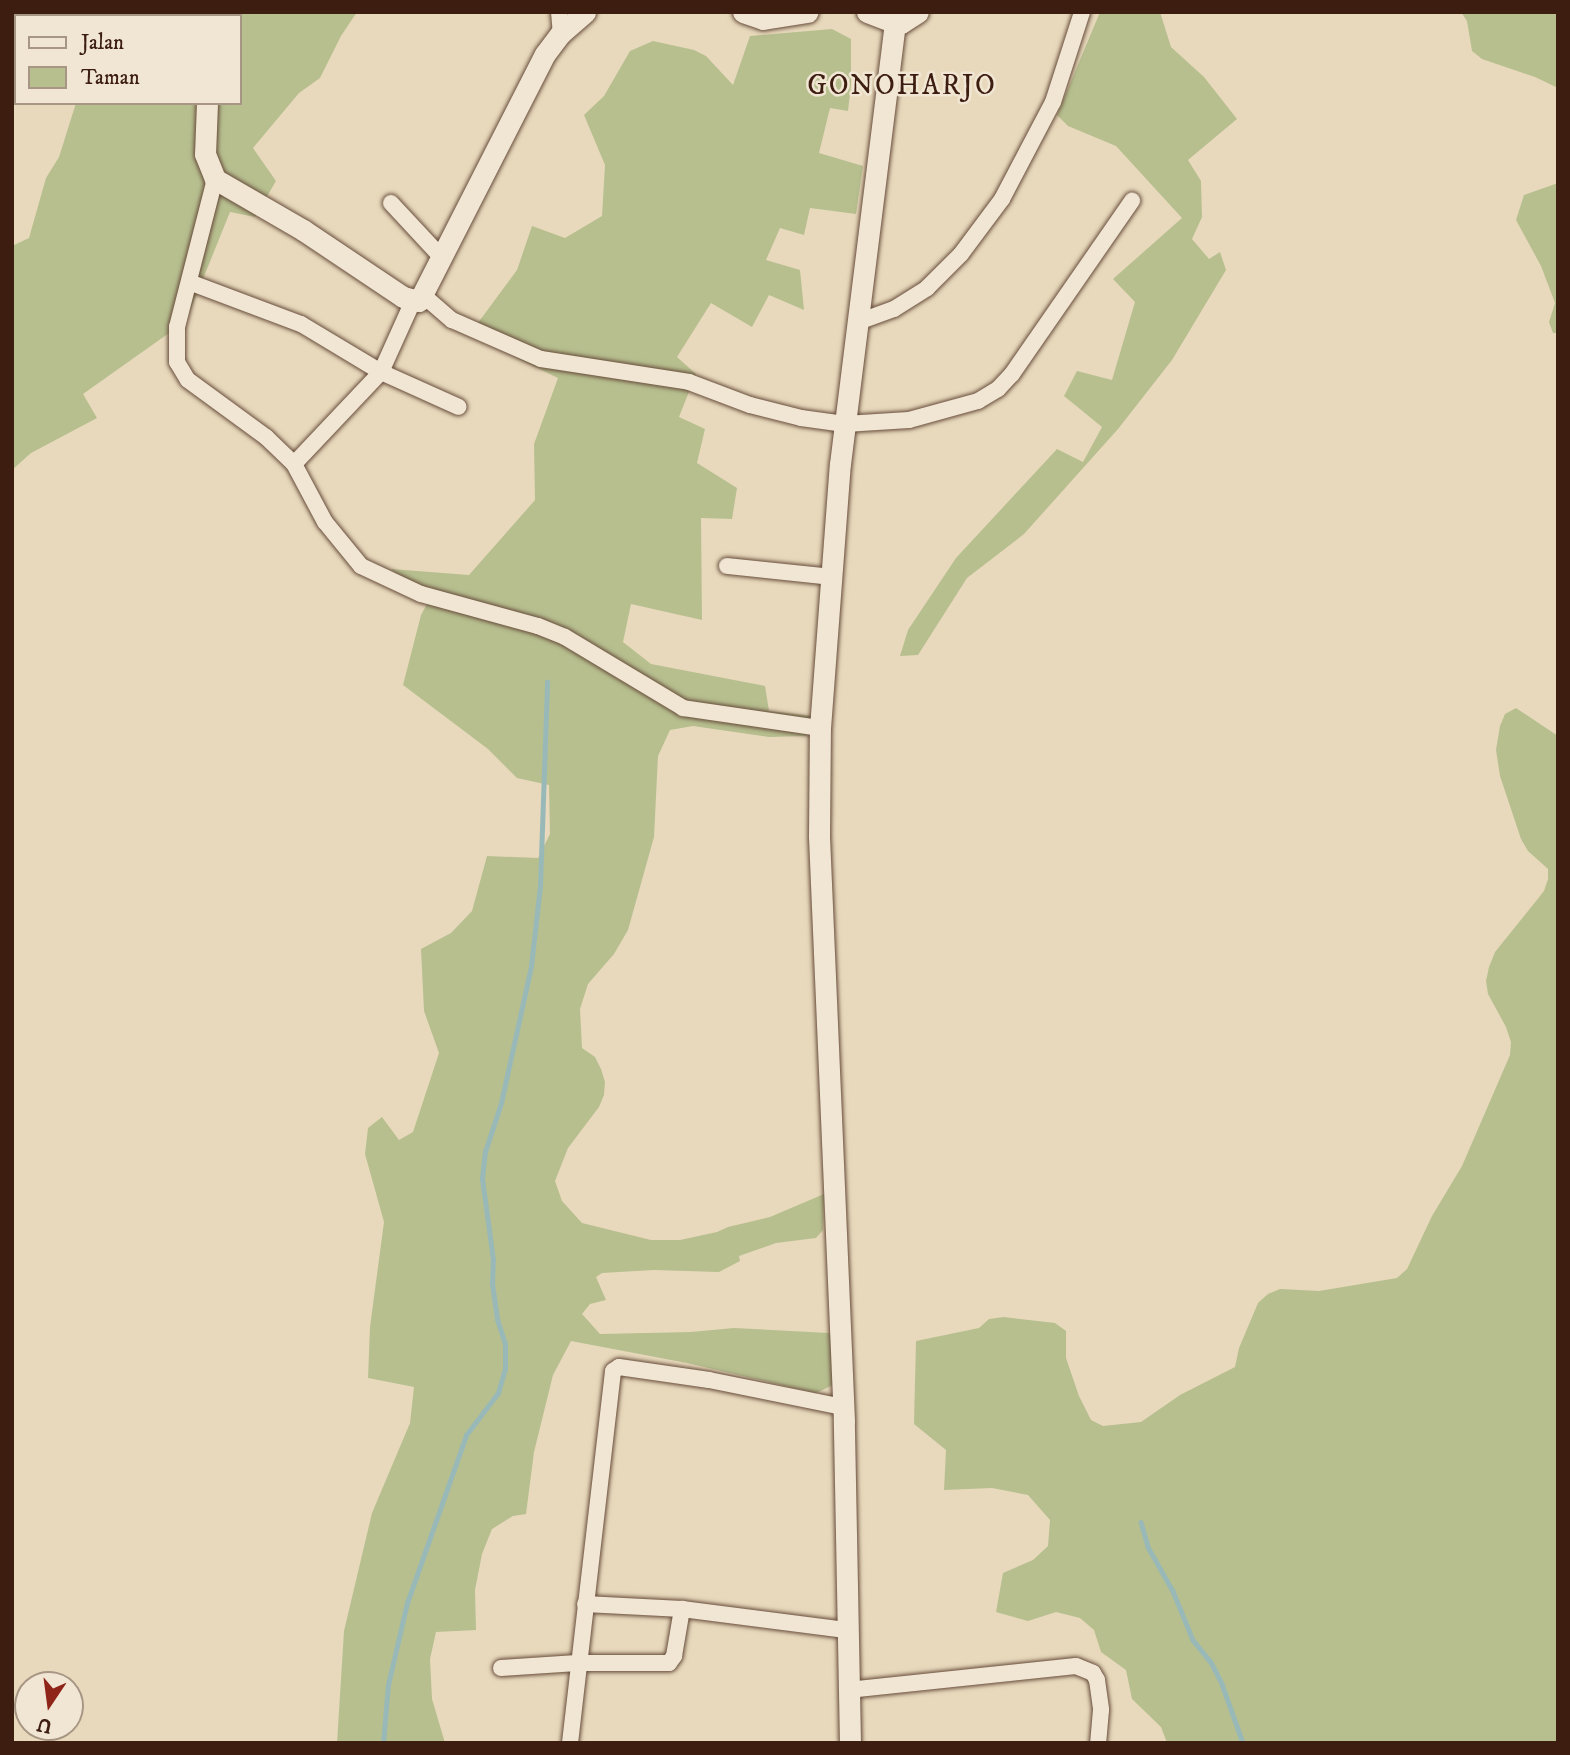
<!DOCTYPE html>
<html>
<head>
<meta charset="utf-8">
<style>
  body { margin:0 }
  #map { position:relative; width:1570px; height:1755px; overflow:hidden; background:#e8d9bc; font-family:"IM FELL DW Pica",serif }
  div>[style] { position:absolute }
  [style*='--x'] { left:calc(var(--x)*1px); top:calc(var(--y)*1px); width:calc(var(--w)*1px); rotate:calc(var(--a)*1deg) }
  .green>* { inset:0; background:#b7bf8f }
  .stream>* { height:4.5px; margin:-2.25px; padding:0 2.25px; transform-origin:2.25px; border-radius:2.25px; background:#99b9b8 }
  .roads { filter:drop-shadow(0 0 2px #674c3b) drop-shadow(0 0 2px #674c3b) }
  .street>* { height:16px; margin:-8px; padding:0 8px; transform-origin:8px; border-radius:8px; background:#f0e6d3 }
  .secondary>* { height:21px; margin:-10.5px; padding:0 10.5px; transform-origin:10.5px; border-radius:10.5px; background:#f0e6d3 }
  span { translate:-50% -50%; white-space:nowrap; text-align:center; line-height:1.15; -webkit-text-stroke:5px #f0e6d3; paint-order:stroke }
  .quarter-label { font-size:28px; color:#3c1d10; letter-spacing:2px }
  .frame { position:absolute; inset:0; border:14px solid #3c1d10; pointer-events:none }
  .legend { position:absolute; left:14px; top:14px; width:228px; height:91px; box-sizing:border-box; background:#f0e6d3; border:2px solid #a89685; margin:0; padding:9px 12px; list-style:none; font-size:21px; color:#3c1d10 }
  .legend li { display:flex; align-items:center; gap:14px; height:35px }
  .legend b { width:35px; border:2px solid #a89685 }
  .north { position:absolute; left:14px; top:1671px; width:70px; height:70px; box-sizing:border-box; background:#f0e6d3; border:2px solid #a89685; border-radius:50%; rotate:193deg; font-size:19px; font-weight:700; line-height:28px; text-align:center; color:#3c1d10 }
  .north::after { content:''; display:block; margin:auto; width:24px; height:32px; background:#8f2418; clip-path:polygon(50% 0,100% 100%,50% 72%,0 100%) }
</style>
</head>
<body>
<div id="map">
  <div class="green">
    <i style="clip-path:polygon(128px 12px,357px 12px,341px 36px,320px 78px,299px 93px,253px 148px,276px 181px,255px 217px,230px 212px,186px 321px,83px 394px,97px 418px,31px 453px,12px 470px,12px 246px,29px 238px,46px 178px,59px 157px,76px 103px,240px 103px,240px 16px,127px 16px)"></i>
    <i style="clip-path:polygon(1100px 12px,1160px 12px,1171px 47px,1204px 77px,1237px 119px,1188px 160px,1201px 181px,1202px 217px,1192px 239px,1209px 259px,1220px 252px,1226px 270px,1172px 360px,1118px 429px,1024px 534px,967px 578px,918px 655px,900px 656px,908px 630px,956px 558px,1057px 449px,1083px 462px,1102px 427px,1064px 396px,1077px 371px,1112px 380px,1135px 302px,1113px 279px,1182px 218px,1116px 146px,1068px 126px,1057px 115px)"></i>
    <i style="clip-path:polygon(1461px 12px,1558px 12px,1558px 88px,1535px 77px,1482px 59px,1472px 51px,1467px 21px)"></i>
    <i style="clip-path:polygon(832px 29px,851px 39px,851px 85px,848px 111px,830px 108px,819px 153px,863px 166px,856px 214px,810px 208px,804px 235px,780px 228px,766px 260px,800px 270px,804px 310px,769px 295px,752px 327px,711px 303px,677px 357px,696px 374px,679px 417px,705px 429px,697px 463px,737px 488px,732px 519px,701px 518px,702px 620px,631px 604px,623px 642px,651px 664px,765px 686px,769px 711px,814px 716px,806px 736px,769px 737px,693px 726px,670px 730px,658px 756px,654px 837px,628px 930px,614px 954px,588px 984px,580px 1009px,582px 1048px,595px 1057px,601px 1069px,605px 1082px,604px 1095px,599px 1107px,568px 1148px,555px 1181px,562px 1201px,582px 1223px,651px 1240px,680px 1240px,717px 1232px,728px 1227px,770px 1217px,824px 1194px,823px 1230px,816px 1238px,776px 1243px,739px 1256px,740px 1261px,719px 1272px,654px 1270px,602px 1273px,596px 1277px,606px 1300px,590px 1304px,582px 1314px,600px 1334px,691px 1332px,734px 1328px,829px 1333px,837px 1349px,835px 1384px,816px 1393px,687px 1363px,571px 1341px,553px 1375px,534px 1452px,526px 1514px,513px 1516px,492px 1529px,482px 1554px,475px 1590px,476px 1630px,436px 1632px,430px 1659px,432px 1699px,445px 1743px,337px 1743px,344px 1631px,372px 1513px,410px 1423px,414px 1387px,368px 1378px,370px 1327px,384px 1222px,365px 1154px,368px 1128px,382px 1117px,399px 1140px,413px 1132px,439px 1053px,424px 1011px,421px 949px,451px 933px,472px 911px,487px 856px,538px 858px,550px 834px,549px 785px,517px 778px,488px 749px,403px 685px,421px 615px,428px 602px,391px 569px,469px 575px,535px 500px,534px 444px,558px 378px,469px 335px,517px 270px,532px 226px,565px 238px,602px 216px,605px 165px,584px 115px,604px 96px,630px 51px,653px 41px,694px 50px,706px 56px,733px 85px,750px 36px)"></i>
    <i style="clip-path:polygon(1558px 183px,1558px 333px,1553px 333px,1549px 322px,1555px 303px,1541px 266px,1516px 220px,1524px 195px)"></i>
    <i style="clip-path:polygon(1516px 708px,1558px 736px,1558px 1743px,1167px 1743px,1161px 1727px,1132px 1699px,1126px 1670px,1101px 1652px,1094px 1630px,1080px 1618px,1056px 1612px,1028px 1621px,996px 1612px,1003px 1573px,1033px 1560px,1048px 1546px,1050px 1520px,1028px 1495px,992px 1488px,944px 1490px,946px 1450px,914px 1424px,916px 1341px,979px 1328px,989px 1319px,1004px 1317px,1055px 1323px,1066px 1331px,1066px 1358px,1079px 1396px,1091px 1420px,1103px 1426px,1141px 1422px,1180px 1395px,1235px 1367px,1239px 1348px,1258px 1303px,1268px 1294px,1280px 1289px,1319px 1291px,1397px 1278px,1407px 1269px,1432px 1216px,1462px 1166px,1510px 1055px,1511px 1042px,1506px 1027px,1488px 994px,1486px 981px,1489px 967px,1495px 952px,1544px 891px,1548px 879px,1548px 869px,1528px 851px,1521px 839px,1500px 776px,1496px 750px,1500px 726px,1505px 714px)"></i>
  </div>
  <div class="stream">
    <i style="--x:1141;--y:1522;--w:26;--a:74"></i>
    <i style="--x:1148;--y:1547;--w:51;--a:60.4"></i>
    <i style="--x:1173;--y:1591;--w:53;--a:67.8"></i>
    <i style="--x:1193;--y:1640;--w:28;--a:51"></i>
    <i style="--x:1211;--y:1662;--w:25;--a:63"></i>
    <i style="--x:1222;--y:1684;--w:63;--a:70.4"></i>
    <i style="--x:383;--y:1743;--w:58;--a:-85.1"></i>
    <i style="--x:388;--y:1685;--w:84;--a:-77"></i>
    <i style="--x:407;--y:1603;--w:178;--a:-70.6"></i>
    <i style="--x:466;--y:1435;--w:53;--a:-52.7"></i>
    <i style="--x:498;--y:1393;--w:25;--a:-74"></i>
    <i style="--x:505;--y:1369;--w:25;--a:-90"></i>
    <i style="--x:505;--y:1344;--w:26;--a:-108"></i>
    <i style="--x:497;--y:1319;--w:34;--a:-98"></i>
    <i style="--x:492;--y:1285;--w:25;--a:-88"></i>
    <i style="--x:493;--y:1260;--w:82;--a:-97.7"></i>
    <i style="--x:482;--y:1179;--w:27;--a:-84"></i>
    <i style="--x:485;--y:1152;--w:52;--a:-71.9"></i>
    <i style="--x:501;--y:1103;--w:140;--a:-77.6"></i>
    <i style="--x:531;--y:966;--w:81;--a:-83.6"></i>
    <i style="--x:540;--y:886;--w:204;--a:-88"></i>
  </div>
  <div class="roads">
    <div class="street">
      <i style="--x:559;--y:12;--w:21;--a:85"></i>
      <i style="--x:215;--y:179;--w:153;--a:104.4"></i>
      <i style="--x:177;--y:327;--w:35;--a:90"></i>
      <i style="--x:177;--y:362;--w:21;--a:59"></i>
      <i style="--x:188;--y:380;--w:97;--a:36.2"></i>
      <i style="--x:266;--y:437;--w:39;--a:44"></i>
      <i style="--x:294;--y:464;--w:66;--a:61.9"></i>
      <i style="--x:325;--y:522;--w:57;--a:50.7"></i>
      <i style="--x:361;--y:566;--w:66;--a:25"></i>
      <i style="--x:421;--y:594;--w:121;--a:15.3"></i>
      <i style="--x:538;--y:626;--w:29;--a:22"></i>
      <i style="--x:565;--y:637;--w:138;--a:31"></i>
      <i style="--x:683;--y:708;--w:138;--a:8.3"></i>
      <i style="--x:391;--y:203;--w:76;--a:47.1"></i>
      <i style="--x:189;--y:282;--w:120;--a:20.6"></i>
      <i style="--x:301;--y:324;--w:93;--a:31"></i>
      <i style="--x:381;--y:372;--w:85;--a:24.2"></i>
      <i style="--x:424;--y:296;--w:37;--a:41"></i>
      <i style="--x:452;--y:320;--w:97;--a:23.7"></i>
      <i style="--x:541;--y:359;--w:150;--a:8.8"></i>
      <i style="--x:689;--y:382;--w:65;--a:20.7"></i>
      <i style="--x:750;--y:405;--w:53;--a:14.3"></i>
      <i style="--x:801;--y:418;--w:44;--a:7.8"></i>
      <i style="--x:845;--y:424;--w:64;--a:-3.6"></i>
      <i style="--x:909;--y:420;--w:72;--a:-15.4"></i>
      <i style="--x:978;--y:401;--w:23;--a:-31"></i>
      <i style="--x:998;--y:389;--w:21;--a:-47"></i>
      <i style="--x:1012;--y:374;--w:211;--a:-55.3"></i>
      <i style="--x:858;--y:322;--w:38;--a:-20"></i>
      <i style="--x:894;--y:309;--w:39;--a:-32"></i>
      <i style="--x:927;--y:288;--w:48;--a:-45"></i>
      <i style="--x:961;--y:254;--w:69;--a:-53.3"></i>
      <i style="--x:1002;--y:199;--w:110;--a:-62.3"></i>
      <i style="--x:1053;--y:102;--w:95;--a:-72.1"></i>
      <i style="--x:294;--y:464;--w:127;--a:-46.6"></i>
      <i style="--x:381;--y:372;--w:78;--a:-65.7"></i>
      <i style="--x:727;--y:566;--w:105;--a:6"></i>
      <i style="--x:585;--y:1604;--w:97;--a:3"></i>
      <i style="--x:682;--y:1609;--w:165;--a:7.3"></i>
      <i style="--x:501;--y:1668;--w:76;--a:-3.8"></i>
      <i style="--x:577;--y:1663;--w:92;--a:0"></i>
      <i style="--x:669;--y:1663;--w:9;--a:-54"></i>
      <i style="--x:674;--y:1656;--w:48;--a:-80.3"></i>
      <i style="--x:848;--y:1690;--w:229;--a:-6"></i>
      <i style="--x:1076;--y:1666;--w:18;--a:22"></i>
      <i style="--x:1093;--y:1673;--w:8;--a:60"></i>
      <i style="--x:1097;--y:1680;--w:30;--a:82"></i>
      <i style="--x:1101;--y:1710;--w:33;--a:95"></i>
      <i style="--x:570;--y:1743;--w:374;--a:-83.4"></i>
      <i style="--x:613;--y:1371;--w:7;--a:-34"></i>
      <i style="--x:619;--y:1367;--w:91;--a:8.2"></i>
      <i style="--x:709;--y:1380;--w:137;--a:11.4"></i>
    </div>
    <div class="secondary">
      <i style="--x:178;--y:12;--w:4;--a:76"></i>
      <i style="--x:743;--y:12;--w:21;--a:19"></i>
      <i style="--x:763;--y:19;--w:45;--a:-9"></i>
      <i style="--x:867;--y:12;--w:30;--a:21"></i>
      <i style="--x:207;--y:103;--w:51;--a:92.2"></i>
      <i style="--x:205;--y:154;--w:27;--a:68"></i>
      <i style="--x:215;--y:179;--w:102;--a:30.1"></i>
      <i style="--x:303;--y:230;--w:120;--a:33.8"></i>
      <i style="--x:403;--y:297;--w:16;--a:14"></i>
      <i style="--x:419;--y:301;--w:277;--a:-63"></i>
      <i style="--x:545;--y:54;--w:26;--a:-53"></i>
      <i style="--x:561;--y:33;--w:32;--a:-41"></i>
      <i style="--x:850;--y:1743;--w:322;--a:-91.1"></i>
      <i style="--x:844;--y:1421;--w:586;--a:-92.45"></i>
      <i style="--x:819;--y:836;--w:108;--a:-89.5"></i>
      <i style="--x:820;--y:728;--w:265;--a:-85.7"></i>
      <i style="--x:840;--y:464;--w:444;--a:-82.9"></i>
      <i style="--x:895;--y:23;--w:6;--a:0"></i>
      <i style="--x:901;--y:23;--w:20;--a:-33"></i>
    </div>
  </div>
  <div class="quarter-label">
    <span style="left:902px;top:86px">GONOHARJO</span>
  </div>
  <div class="frame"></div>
  <ul class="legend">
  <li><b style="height:9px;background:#f0e6d3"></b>Jalan</li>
  <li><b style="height:19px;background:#b7bf8f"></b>Taman</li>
  </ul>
  <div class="north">U</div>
</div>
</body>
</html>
